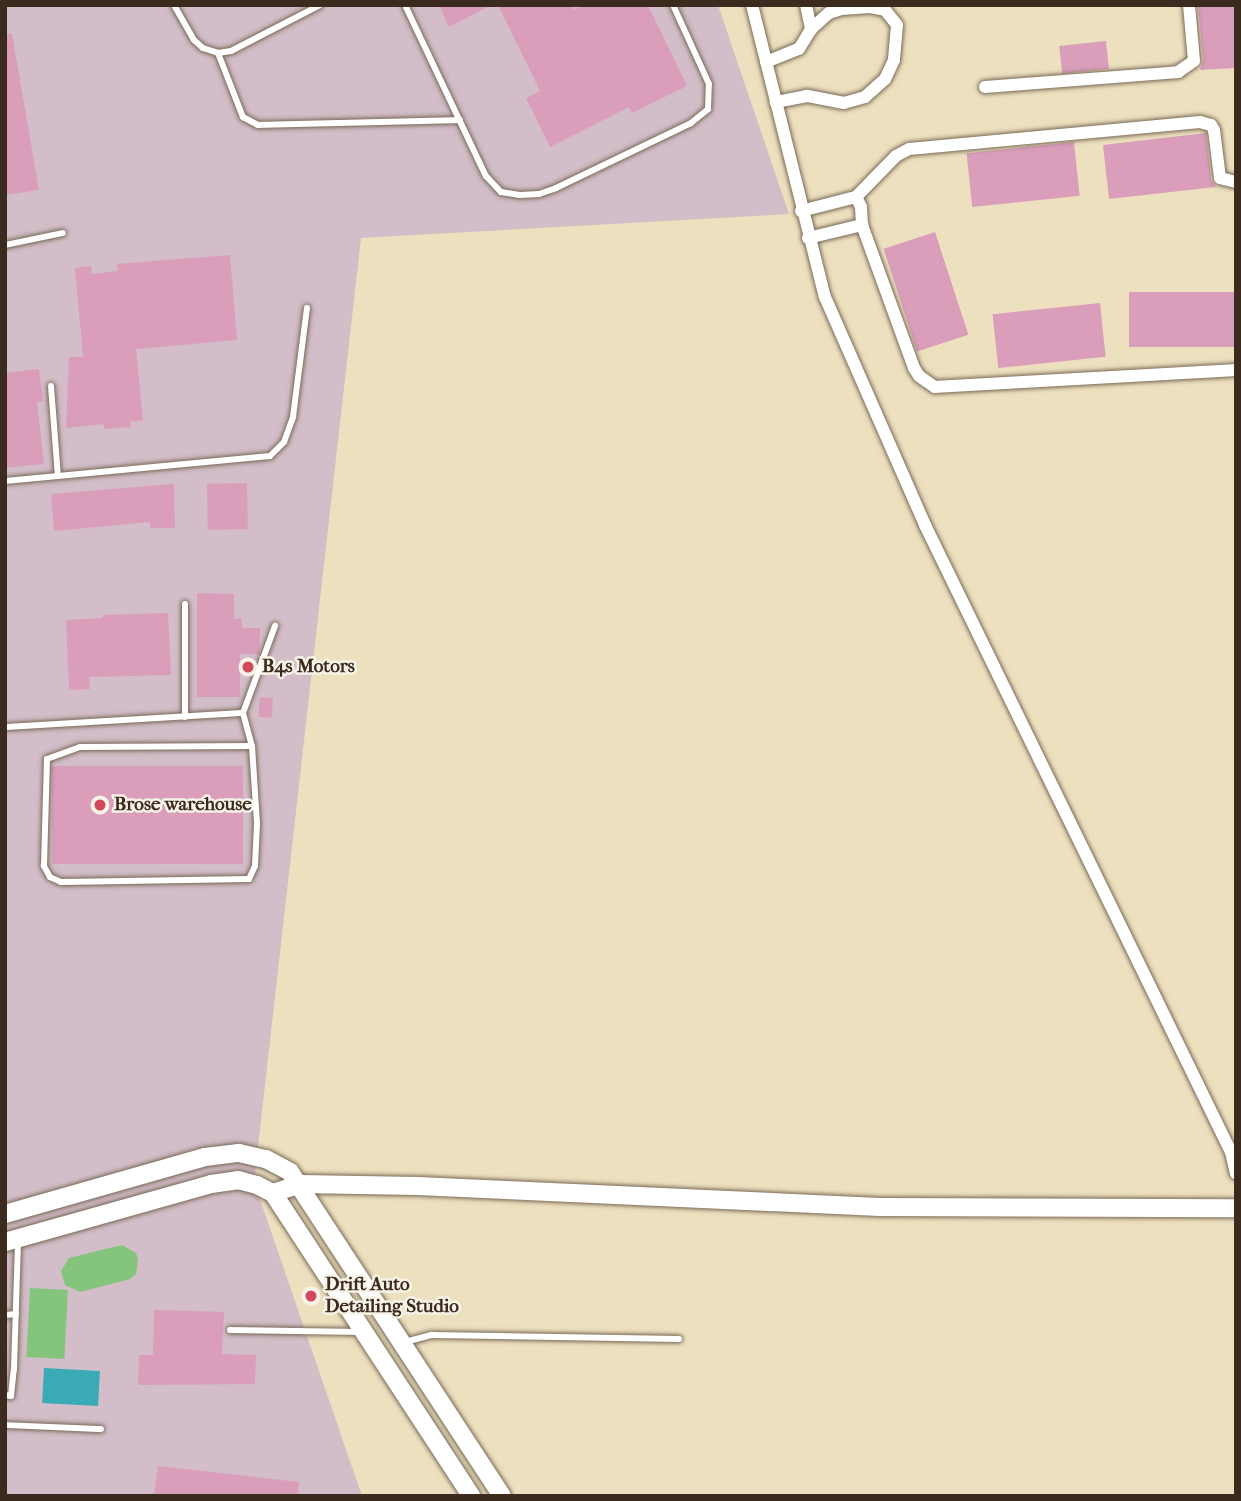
<!DOCTYPE html>
<html>
<head>
<meta charset="utf-8">
<style>
  body { margin:0 }
  #map { position:relative; width:1241px; height:1501px; overflow:hidden; background:#ede0bf; font-family:"IM FELL French Canon",serif }
  div>[style] { position:absolute }
  [style*='--x'] { left:calc(var(--x)*1px); top:calc(var(--y)*1px); width:calc(var(--w)*1px); rotate:calc(var(--a)*1deg) }
  .industrial>* { inset:0; background:#d2bdc8 }
  .green>* { inset:0; background:#85c47c; transform-origin:0 0 }
  .water>* { inset:0; background:#3aaab7; transform-origin:0 0 }
  .building>* { inset:0; background:#da9eba; transform-origin:0 0 }
  .roads { filter:drop-shadow(0 0 2px #796a56) drop-shadow(0 0 2px #796a56) }
  .lane>* { height:6px; margin:-3px; padding:0 3px; transform-origin:3px; border-radius:3px; background:#fff }
  .street>* { height:12px; margin:-6px; padding:0 6px; transform-origin:6px; border-radius:6px; background:#fff }
  .secondary>* { height:18px; margin:-9px; padding:0 9px; transform-origin:9px; border-radius:9px; background:#fff }
  .dots>* { width:19px; height:19px; translate:-50% -50%; box-sizing:border-box; border:4px solid #f7f3e8; border-radius:50% }
  span { translate:-50% -50%; white-space:nowrap; text-align:center; line-height:1.15; -webkit-text-stroke:5px #f7f3e8; paint-order:stroke }
  .poi-label { font-size:19px; color:#3b2a1e; font-weight:700 }
  .left { translate:0 -50%; text-align:left }
  .frame { position:absolute; inset:0; border:7px solid #3b2a1e; pointer-events:none }
</style>
</head>
<body>
<div id="map">
  <div class="industrial">
    <i style="clip-path:polygon(5px 5px,718px 5px,789px 214px,361px 238px,254px 1182px,362px 1496px,5px 1496px)"></i>
  </div>
  <div class="green">
    <i style="clip-path:polygon(122px 1245px,136px 1253px,138px 1260px,136px 1274px,130px 1279px,80px 1292px,65px 1285px,61px 1271px,69px 1258px)"></i>
    <i style="left:30px;top:1288px;width:38px;height:69px;rotate:3deg"></i>
  </div>
  <div class="water">
    <i style="left:44px;top:1368px;width:56px;height:35px;rotate:3deg"></i>
  </div>
  <div class="building">
    <i style="clip-path:polygon(439px 5px,491px 5px,449px 27px)"></i>
    <i style="clip-path:polygon(498px 5px,572px 5px,574px 10px,584px 5px,648px 5px,687px 86px,632px 113px,629px 107px,550px 147px,526px 98px,540px 91px)"></i>
    <i style="clip-path:polygon(1198px 5px,1236px 5px,1236px 68px,1200px 70px,1203px 60px)"></i>
    <i style="clip-path:polygon(5px 34px,12px 34px,39px 190px,5px 195px)"></i>
    <i style="left:1106px;top:41px;width:28px;height:47px;rotate:84deg"></i>
    <i style="clip-path:polygon(1206px 133px,1211px 179px,1216px 187px,1109px 199px,1103px 145px)"></i>
    <i style="left:1074px;top:142px;width:54px;height:108px;rotate:84deg"></i>
    <i style="left:935px;top:232px;width:108px;height:54px;rotate:72deg"></i>
    <i style="clip-path:polygon(230px 255px,237px 340px,136px 349px,143px 420px,130px 422px,131px 427px,104px 429px,104px 424px,66px 428px,69px 357px,83px 357px,75px 268px,91px 266px,92px 274px,118px 271px,117px 264px)"></i>
    <i style="left:1236px;top:292px;width:55px;height:107px;rotate:90deg"></i>
    <i style="left:1100px;top:303px;width:54px;height:108px;rotate:84deg"></i>
    <i style="clip-path:polygon(39px 369px,43px 401px,37px 402px,44px 464px,5px 468px,5px 373px)"></i>
    <i style="left:247px;top:483px;width:46px;height:40px;rotate:89deg"></i>
    <i style="clip-path:polygon(174px 484px,175px 528px,150px 528px,150px 522px,54px 531px,51px 494px)"></i>
    <i style="clip-path:polygon(197px 593px,234px 594px,234px 619px,242px 619px,242px 628px,260px 628px,259px 654px,240px 654px,240px 697px,197px 697px)"></i>
    <i style="clip-path:polygon(168px 613px,171px 675px,89px 677px,90px 689px,69px 690px,66px 620px,103px 618px,103px 615px)"></i>
    <i style="left:260px;top:697px;width:13px;height:20px;rotate:4deg"></i>
    <i style="left:52px;top:766px;width:191px;height:98px"></i>
    <i style="clip-path:polygon(154px 1310px,224px 1312px,222px 1354px,256px 1355px,255px 1384px,138px 1385px,139px 1355px,153px 1355px)"></i>
    <i style="clip-path:polygon(158px 1466px,299px 1482px,298px 1496px,154px 1496px)"></i>
  </div>
  <div class="roads">
    <div class="lane">
      <i style="--x:174;--y:5;--w:40;--a:60.3"></i>
      <i style="--x:194;--y:40;--w:12;--a:42"></i>
      <i style="--x:203;--y:48;--w:16;--a:18"></i>
      <i style="--x:218;--y:53;--w:13;--a:-9"></i>
      <i style="--x:231;--y:51;--w:100;--a:-27.3"></i>
      <i style="--x:405;--y:5;--w:189;--a:64.7"></i>
      <i style="--x:486;--y:176;--w:22;--a:47"></i>
      <i style="--x:501;--y:192;--w:19;--a:9"></i>
      <i style="--x:520;--y:195;--w:19;--a:-3"></i>
      <i style="--x:539;--y:194;--w:18;--a:-19"></i>
      <i style="--x:556;--y:188;--w:150;--a:-25.7"></i>
      <i style="--x:691;--y:123;--w:22;--a:-39"></i>
      <i style="--x:708;--y:109;--w:25;--a:-88"></i>
      <i style="--x:709;--y:84;--w:87;--a:-114.5"></i>
      <i style="--x:218;--y:53;--w:69;--a:68.7"></i>
      <i style="--x:243;--y:117;--w:17;--a:28"></i>
      <i style="--x:258;--y:125;--w:202;--a:-1.4"></i>
      <i style="--x:5;--y:245;--w:59;--a:-11.7"></i>
      <i style="--x:51;--y:386;--w:90;--a:85.6"></i>
      <i style="--x:5;--y:481;--w:266;--a:-5.4"></i>
      <i style="--x:270;--y:456;--w:20;--a:-45"></i>
      <i style="--x:284;--y:442;--w:27;--a:-70"></i>
      <i style="--x:293;--y:417;--w:110;--a:-82.7"></i>
      <i style="--x:243;--y:713;--w:34;--a:75"></i>
      <i style="--x:252;--y:746;--w:78;--a:86.3"></i>
      <i style="--x:257;--y:824;--w:42;--a:92.7"></i>
      <i style="--x:255;--y:866;--w:14;--a:115"></i>
      <i style="--x:249;--y:879;--w:188;--a:179.1"></i>
      <i style="--x:61;--y:882;--w:12;--a:-156"></i>
      <i style="--x:50;--y:877;--w:13;--a:-119"></i>
      <i style="--x:44;--y:866;--w:107;--a:-88.4"></i>
      <i style="--x:47;--y:759;--w:35;--a:-20"></i>
      <i style="--x:80;--y:747;--w:172;--a:-0.3"></i>
      <i style="--x:185;--y:717;--w:113;--a:-90"></i>
      <i style="--x:5;--y:727;--w:238;--a:-3.4"></i>
      <i style="--x:243;--y:713;--w:93;--a:-69.8"></i>
      <i style="--x:5;--y:1315;--w:11;--a:-5"></i>
      <i style="--x:230;--y:1330;--w:131;--a:0.9"></i>
      <i style="--x:405;--y:1342;--w:28;--a:-15"></i>
      <i style="--x:432;--y:1335;--w:247;--a:0.9"></i>
      <i style="--x:5;--y:1395;--w:6;--a:9"></i>
      <i style="--x:11;--y:1396;--w:27;--a:-84"></i>
      <i style="--x:14;--y:1369;--w:128;--a:-88.2"></i>
      <i style="--x:5;--y:1425;--w:96;--a:2.4"></i>
    </div>
    <div class="street">
      <i style="--x:752;--y:5;--w:301;--a:76"></i>
      <i style="--x:825;--y:297;--w:249;--a:66.3"></i>
      <i style="--x:925;--y:525;--w:698;--a:63.99"></i>
      <i style="--x:1231;--y:1152;--w:22;--a:77"></i>
      <i style="--x:806;--y:5;--w:25;--a:78"></i>
      <i style="--x:766;--y:62;--w:35;--a:-22"></i>
      <i style="--x:799;--y:49;--w:23;--a:-59"></i>
      <i style="--x:811;--y:29;--w:24;--a:-42"></i>
      <i style="--x:829;--y:13;--w:13;--a:-18"></i>
      <i style="--x:841;--y:9;--w:29;--a:-4"></i>
      <i style="--x:870;--y:7;--w:15;--a:11"></i>
      <i style="--x:885;--y:10;--w:19;--a:51"></i>
      <i style="--x:897;--y:25;--w:35;--a:95"></i>
      <i style="--x:894;--y:60;--w:21;--a:115"></i>
      <i style="--x:885;--y:79;--w:27;--a:138"></i>
      <i style="--x:865;--y:97;--w:22;--a:164"></i>
      <i style="--x:844;--y:103;--w:38;--a:-169"></i>
      <i style="--x:807;--y:96;--w:32;--a:169"></i>
      <i style="--x:985;--y:87;--w:194;--a:-4.4"></i>
      <i style="--x:1178;--y:72;--w:19;--a:-35"></i>
      <i style="--x:1194;--y:61;--w:56;--a:-95.1"></i>
      <i style="--x:1236;--y:182;--w:16;--a:-166"></i>
      <i style="--x:1220;--y:178;--w:48;--a:-97.1"></i>
      <i style="--x:1214;--y:130;--w:6;--a:-121"></i>
      <i style="--x:1211;--y:125;--w:11;--a:-165"></i>
      <i style="--x:1200;--y:122;--w:292;--a:174.7"></i>
      <i style="--x:909;--y:149;--w:15;--a:152"></i>
      <i style="--x:896;--y:156;--w:57;--a:134.3"></i>
      <i style="--x:856;--y:197;--w:11;--a:63"></i>
      <i style="--x:861;--y:207;--w:18;--a:87"></i>
      <i style="--x:862;--y:225;--w:152;--a:70"></i>
      <i style="--x:914;--y:368;--w:9;--a:58"></i>
      <i style="--x:919;--y:376;--w:19;--a:35"></i>
      <i style="--x:935;--y:387;--w:301;--a:-3.2"></i>
      <i style="--x:801;--y:211;--w:57;--a:-14.3"></i>
      <i style="--x:808;--y:238;--w:56;--a:-13.5"></i>
    </div>
    <div class="secondary">
      <i style="--x:273;--y:1193;--w:28;--a:-18"></i>
      <i style="--x:300;--y:1184;--w:118;--a:1"></i>
      <i style="--x:418;--y:1186;--w:462;--a:2.6"></i>
      <i style="--x:880;--y:1207;--w:356;--a:0.2"></i>
      <i style="--x:5;--y:1214;--w:208;--a:-15.9"></i>
      <i style="--x:205;--y:1157;--w:34;--a:-7"></i>
      <i style="--x:239;--y:1153;--w:28;--a:13"></i>
      <i style="--x:266;--y:1159;--w:27;--a:28"></i>
      <i style="--x:290;--y:1172;--w:387;--a:56.8"></i>
      <i style="--x:5;--y:1242;--w:214;--a:-15.7"></i>
      <i style="--x:211;--y:1184;--w:27;--a:-8"></i>
      <i style="--x:238;--y:1180;--w:20;--a:15"></i>
      <i style="--x:257;--y:1185;--w:18;--a:27"></i>
      <i style="--x:273;--y:1193;--w:362;--a:56.8"></i>
    </div>
  </div>
  <div class="dots">
    <i style="left:248px;top:667px;background:#d1495b"></i>
    <i style="left:100px;top:805px;background:#d1495b"></i>
    <i style="left:311px;top:1296px;background:#d1495b"></i>
  </div>
  <div class="poi-label">
    <span class="left" style="left:262px;top:667px">B4s Motors</span>
    <span class="left" style="left:114px;top:805px">Brose warehouse</span>
    <span class="left" style="left:325px;top:1296px">Drift Auto<br>Detailing Studio</span>
  </div>
  <div class="frame"></div>
</div>
</body>
</html>
